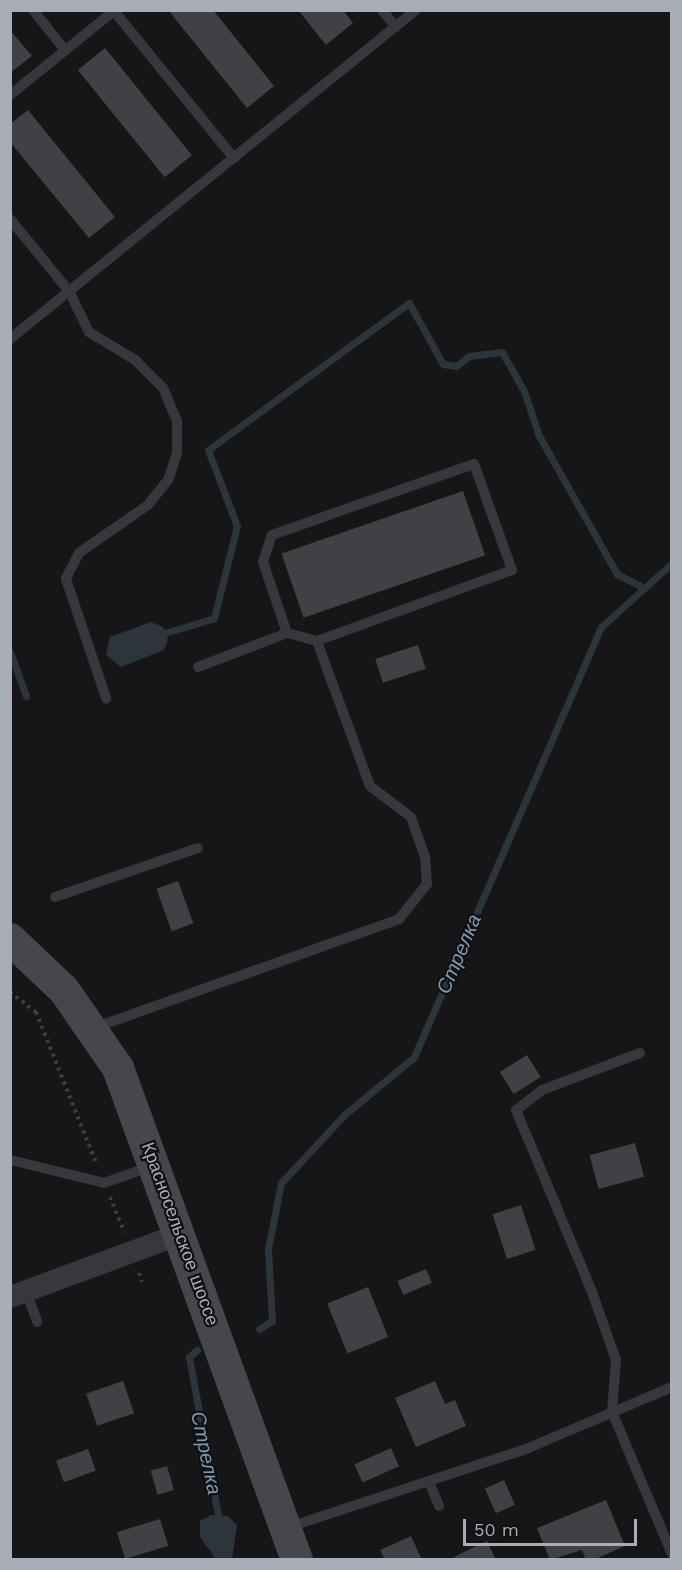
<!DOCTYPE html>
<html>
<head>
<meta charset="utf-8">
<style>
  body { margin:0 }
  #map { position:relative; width:682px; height:1570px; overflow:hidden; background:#161618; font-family:"Work Sans",sans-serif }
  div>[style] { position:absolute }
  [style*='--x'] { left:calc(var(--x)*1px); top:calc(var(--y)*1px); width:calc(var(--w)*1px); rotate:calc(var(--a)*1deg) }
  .water>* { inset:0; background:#2c353c }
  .stream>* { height:7px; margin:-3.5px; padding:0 3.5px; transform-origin:3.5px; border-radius:3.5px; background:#2c353c }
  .building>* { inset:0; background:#404145; transform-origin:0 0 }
  .path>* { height:4px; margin-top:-2px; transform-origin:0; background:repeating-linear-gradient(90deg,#3d3f44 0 3px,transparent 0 7.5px) }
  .lane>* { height:10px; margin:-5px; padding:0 5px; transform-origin:5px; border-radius:5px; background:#37383d }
  .street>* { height:22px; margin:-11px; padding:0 11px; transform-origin:11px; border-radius:11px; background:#37383d }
  .secondary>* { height:32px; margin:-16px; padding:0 16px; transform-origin:16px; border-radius:16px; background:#45474d }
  span { translate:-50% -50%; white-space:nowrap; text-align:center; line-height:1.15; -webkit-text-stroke:4.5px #111113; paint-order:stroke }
  .street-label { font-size:18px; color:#a8adb8 }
  .water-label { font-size:20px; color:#7f9bb3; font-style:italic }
  .frame { position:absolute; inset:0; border:12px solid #a8adb8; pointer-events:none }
  .scale { position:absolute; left:463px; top:1519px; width:174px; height:27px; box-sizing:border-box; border:3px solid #a8adb8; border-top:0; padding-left:8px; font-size:18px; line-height:21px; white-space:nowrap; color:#a8adb8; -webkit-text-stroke:4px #111113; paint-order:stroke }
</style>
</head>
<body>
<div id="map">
  <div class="water">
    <i style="clip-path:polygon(151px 622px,163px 627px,168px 640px,164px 650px,121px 667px,106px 655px,110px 637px)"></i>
    <i style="clip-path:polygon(211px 1515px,228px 1516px,237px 1525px,232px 1559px,216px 1559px,200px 1537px,200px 1521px)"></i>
  </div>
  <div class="stream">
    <i style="--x:165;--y:633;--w:51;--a:-17"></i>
    <i style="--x:214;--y:618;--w:95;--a:-76"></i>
    <i style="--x:237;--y:526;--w:81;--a:-110.9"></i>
    <i style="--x:208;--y:450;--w:249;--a:-36.2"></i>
    <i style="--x:409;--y:303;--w:70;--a:60.9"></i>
    <i style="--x:443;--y:364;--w:13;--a:9"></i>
    <i style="--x:456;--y:366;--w:16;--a:-38"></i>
    <i style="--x:469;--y:356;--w:33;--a:-7"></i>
    <i style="--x:502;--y:352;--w:45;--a:60.6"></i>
    <i style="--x:524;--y:391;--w:47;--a:71.6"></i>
    <i style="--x:539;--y:436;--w:159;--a:60.5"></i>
    <i style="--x:617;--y:574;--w:27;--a:27"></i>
    <i style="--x:10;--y:652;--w:47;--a:70"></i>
    <i style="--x:259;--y:1329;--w:15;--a:-32"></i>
    <i style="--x:272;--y:1321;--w:72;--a:-93.2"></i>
    <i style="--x:268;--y:1249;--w:67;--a:-78.9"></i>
    <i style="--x:281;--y:1183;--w:93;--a:-47.2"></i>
    <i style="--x:344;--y:1115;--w:91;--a:-39.6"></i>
    <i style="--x:414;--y:1057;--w:469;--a:-66.5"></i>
    <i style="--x:601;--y:627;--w:96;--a:-42"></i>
    <i style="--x:197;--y:1350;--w:11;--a:139"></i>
    <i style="--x:189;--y:1357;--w:167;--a:79.6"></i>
  </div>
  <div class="building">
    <i style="clip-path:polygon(168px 10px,213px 10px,274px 86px,247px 108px)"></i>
    <i style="clip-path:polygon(298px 10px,343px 10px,353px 23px,326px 45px)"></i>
    <i style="clip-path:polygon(10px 30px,32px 56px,10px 73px)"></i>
    <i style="left:105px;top:48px;width:138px;height:35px;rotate:51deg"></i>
    <i style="clip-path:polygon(28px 110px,115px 217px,89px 238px,10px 142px,10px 124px)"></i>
    <i style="left:463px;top:491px;width:68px;height:192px;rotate:71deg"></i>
    <i style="left:418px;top:645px;width:25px;height:45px;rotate:72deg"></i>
    <i style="left:178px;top:881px;width:45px;height:23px;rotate:70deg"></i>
    <i style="left:527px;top:1055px;width:26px;height:32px;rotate:58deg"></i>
    <i style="left:635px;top:1143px;width:35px;height:47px;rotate:75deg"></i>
    <i style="left:521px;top:1205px;width:47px;height:30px;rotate:72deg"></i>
    <i style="left:426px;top:1269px;width:15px;height:31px;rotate:67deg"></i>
    <i style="left:368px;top:1287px;width:54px;height:44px;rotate:68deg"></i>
    <i style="left:123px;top:1381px;width:34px;height:39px;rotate:71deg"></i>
    <i style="clip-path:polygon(435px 1381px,445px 1404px,455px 1400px,466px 1426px,416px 1447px,395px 1398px)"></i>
    <i style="left:391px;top:1448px;width:20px;height:40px;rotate:66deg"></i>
    <i style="left:88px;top:1449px;width:23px;height:34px;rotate:70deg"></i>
    <i style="left:167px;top:1466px;width:25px;height:17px;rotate:74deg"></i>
    <i style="left:504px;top:1480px;width:27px;height:21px;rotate:66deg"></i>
    <i style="clip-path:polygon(606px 1500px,625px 1546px,593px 1560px,586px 1560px,582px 1550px,550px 1560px,537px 1528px)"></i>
    <i style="left:160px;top:1519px;width:28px;height:45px;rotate:73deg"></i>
    <i style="clip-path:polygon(411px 1536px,422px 1560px,385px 1560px,380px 1550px)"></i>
    <i style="clip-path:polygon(487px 1541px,496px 1560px,449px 1560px,462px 1553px)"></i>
  </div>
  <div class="path">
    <i style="--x:10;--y:992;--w:33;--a:38"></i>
    <i style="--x:36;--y:1012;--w:165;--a:68.3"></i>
    <i style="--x:110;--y:1197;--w:38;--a:68"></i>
    <i style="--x:139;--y:1273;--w:9;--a:72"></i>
  </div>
  <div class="lane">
    <i style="--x:33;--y:10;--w:51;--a:51.3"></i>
    <i style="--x:382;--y:10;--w:22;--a:51"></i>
    <i style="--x:114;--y:11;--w:190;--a:50.8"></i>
    <i style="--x:10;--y:95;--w:135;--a:-39"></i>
    <i style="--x:10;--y:219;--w:93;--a:50.7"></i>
    <i style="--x:69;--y:291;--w:46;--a:64"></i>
    <i style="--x:89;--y:332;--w:54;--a:31.3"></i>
    <i style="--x:135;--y:360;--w:40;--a:45"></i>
    <i style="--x:163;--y:388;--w:36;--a:67"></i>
    <i style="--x:177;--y:421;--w:32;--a:90"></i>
    <i style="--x:177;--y:453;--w:28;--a:108"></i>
    <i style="--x:168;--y:480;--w:32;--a:129"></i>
    <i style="--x:148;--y:505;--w:84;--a:145.2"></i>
    <i style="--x:79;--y:553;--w:29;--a:117"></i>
    <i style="--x:66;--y:579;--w:126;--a:71.4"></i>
    <i style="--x:10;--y:339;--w:523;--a:-39.02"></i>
    <i style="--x:474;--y:464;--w:113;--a:70.3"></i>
    <i style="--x:512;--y:570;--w:208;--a:160"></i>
    <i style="--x:317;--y:641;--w:31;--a:-165"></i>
    <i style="--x:287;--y:633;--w:75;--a:-108.7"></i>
    <i style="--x:263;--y:562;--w:28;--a:-72"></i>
    <i style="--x:272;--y:535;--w:214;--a:-19.4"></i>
    <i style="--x:198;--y:667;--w:95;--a:-20.9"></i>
    <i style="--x:55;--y:897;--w:151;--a:-18.9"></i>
    <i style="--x:105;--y:1032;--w:8;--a:-113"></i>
    <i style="--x:102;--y:1025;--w:315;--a:-19.6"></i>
    <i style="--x:399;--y:919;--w:45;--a:-51.3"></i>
    <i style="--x:427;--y:884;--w:27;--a:-94"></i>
    <i style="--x:425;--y:857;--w:42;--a:-109.3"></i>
    <i style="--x:411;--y:817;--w:51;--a:-142.9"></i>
    <i style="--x:370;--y:786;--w:154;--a:-110.1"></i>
    <i style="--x:640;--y:1053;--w:105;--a:159.3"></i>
    <i style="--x:542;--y:1090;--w:33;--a:142"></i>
    <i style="--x:516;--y:1110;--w:197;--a:67.3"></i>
    <i style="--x:592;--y:1292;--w:72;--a:70.6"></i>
    <i style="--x:616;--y:1360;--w:52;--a:94.4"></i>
    <i style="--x:612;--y:1412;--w:154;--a:67.1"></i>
    <i style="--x:10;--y:1160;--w:97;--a:13.7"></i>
    <i style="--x:104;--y:1183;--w:51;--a:-19.5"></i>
    <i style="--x:26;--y:1291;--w:33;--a:70"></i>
    <i style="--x:429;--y:1482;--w:26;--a:67"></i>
    <i style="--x:289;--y:1527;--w:250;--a:-18.2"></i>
    <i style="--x:526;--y:1449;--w:159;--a:-23"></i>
  </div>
  <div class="street">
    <i style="--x:10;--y:1297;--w:181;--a:-20.3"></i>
  </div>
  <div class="secondary">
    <i style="--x:10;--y:939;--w:74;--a:43.4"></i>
    <i style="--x:64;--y:990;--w:95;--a:55.3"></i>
    <i style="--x:118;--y:1068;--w:524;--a:70.01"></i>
  </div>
  <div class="street-label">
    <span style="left:180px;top:1234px;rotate:70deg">Красносельское шоссе</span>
  </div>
  <div class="water-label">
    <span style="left:459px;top:954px;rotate:-67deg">Стрелка</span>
    <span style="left:206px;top:1453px;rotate:78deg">Стрелка</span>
  </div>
  <div class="frame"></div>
  <div class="scale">50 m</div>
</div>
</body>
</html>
